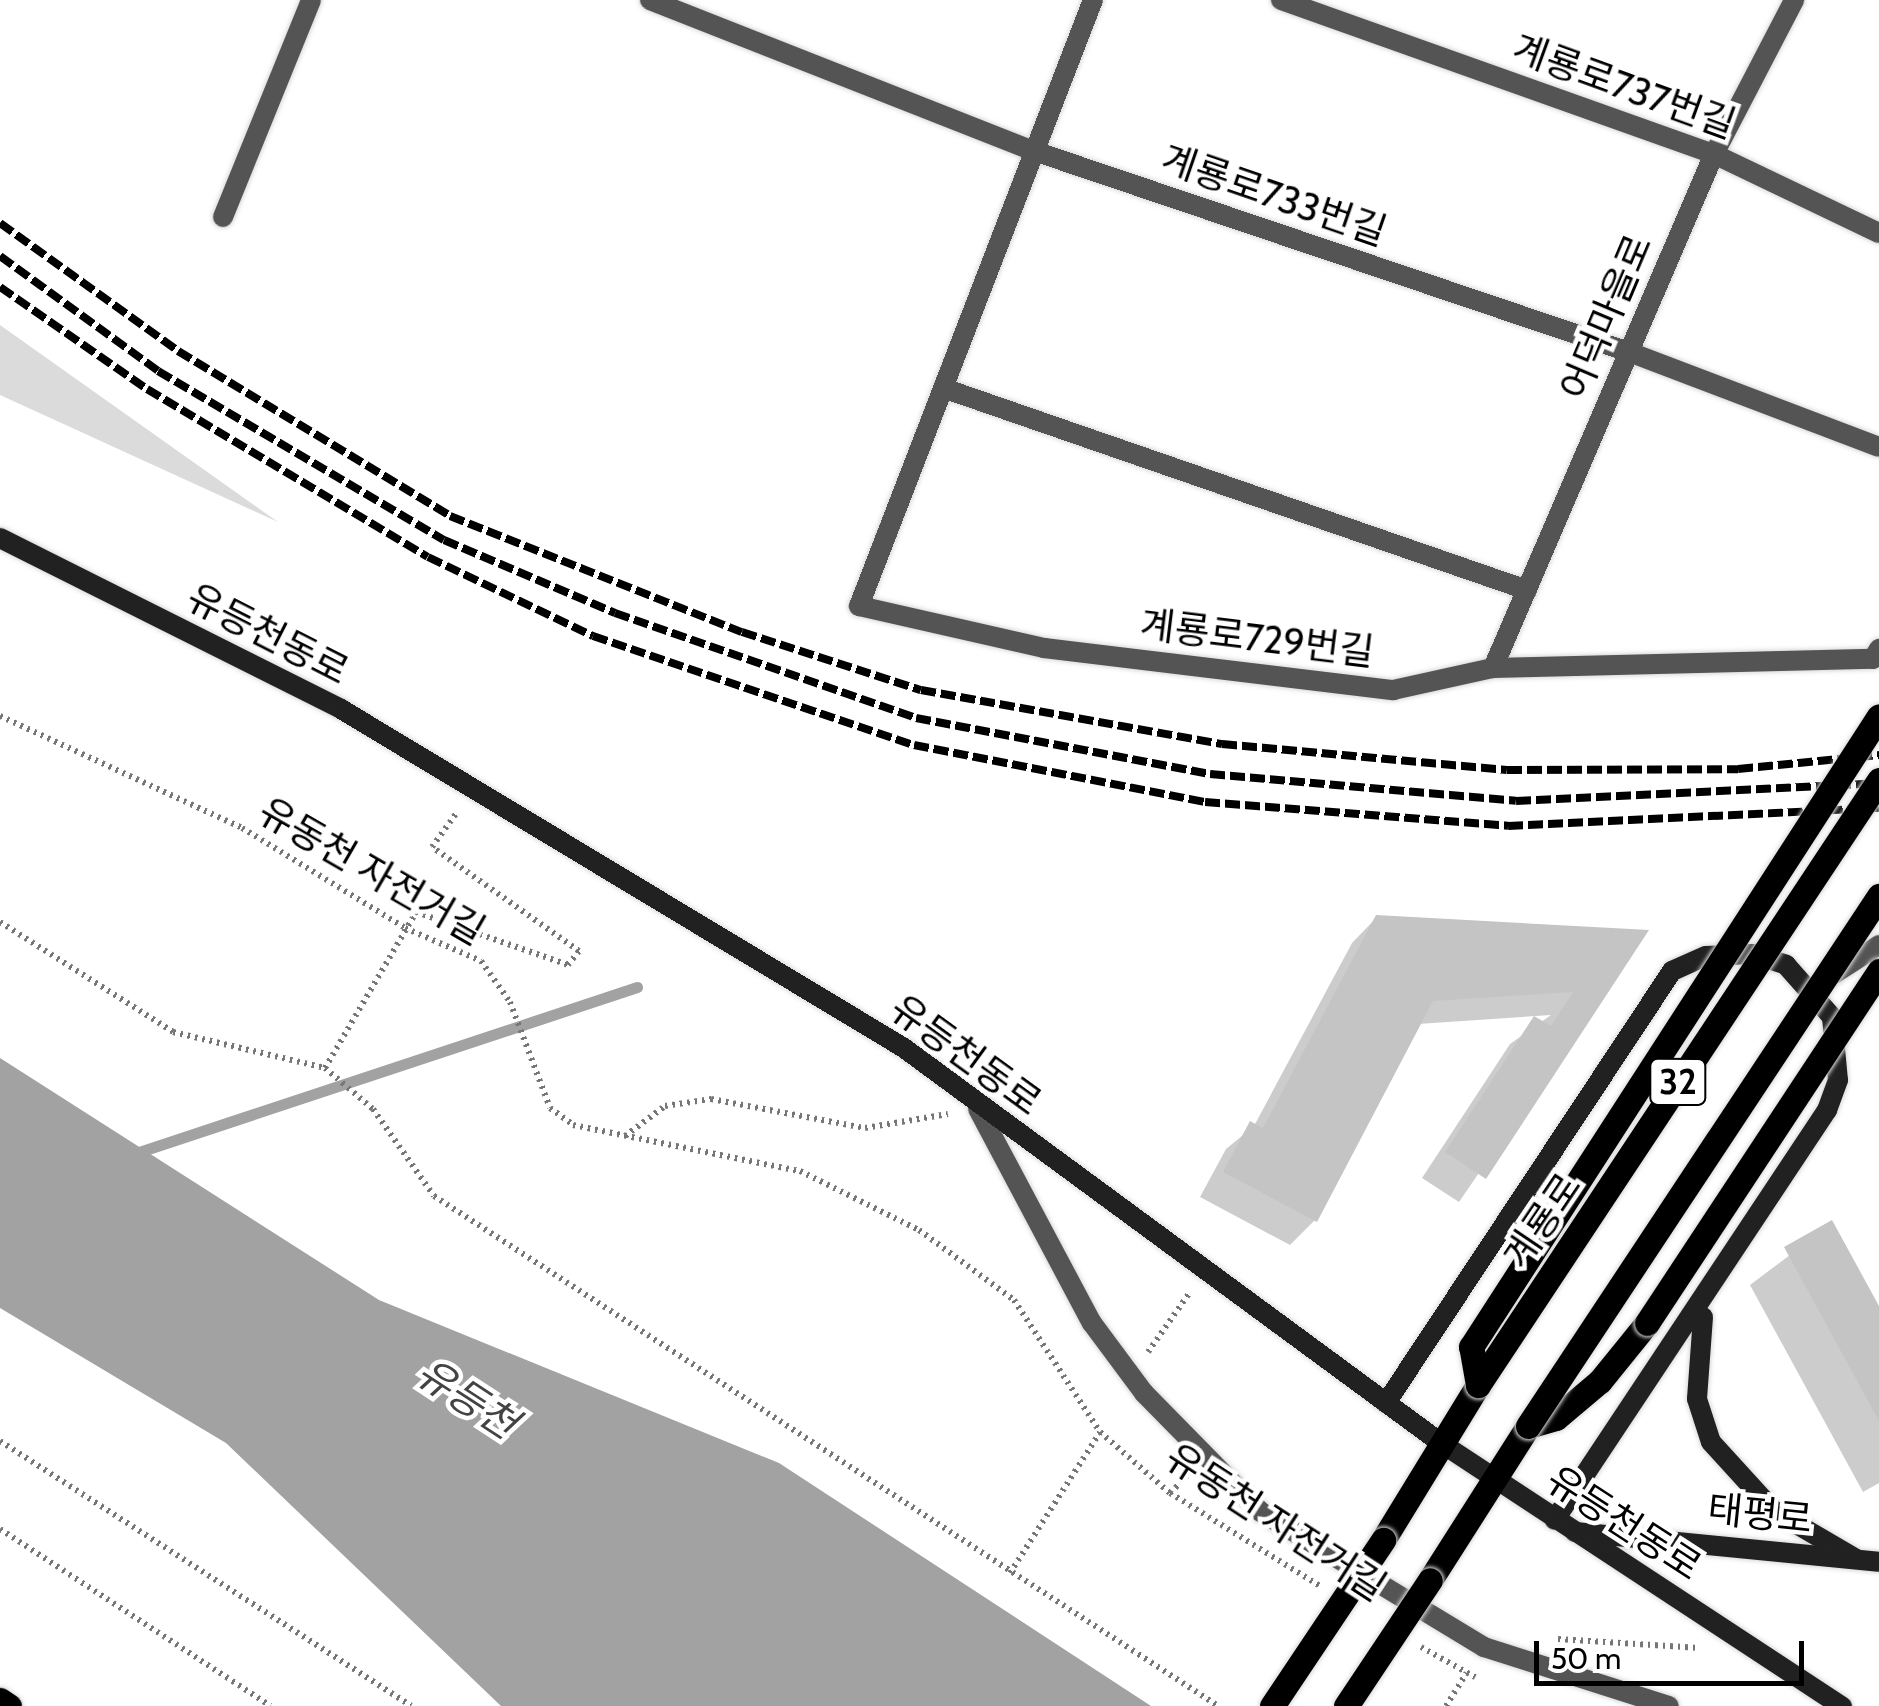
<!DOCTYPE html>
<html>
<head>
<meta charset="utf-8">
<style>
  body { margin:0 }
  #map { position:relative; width:1879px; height:1706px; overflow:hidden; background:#fff; font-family:Cabin,"Noto Sans KR",sans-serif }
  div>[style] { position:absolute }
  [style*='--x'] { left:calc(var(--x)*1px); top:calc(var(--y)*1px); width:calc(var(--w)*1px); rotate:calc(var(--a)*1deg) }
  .green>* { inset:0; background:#dbdbdb }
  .water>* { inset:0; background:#a2a2a2 }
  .shadow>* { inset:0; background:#0003 }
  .stream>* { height:11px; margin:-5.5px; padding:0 5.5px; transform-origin:5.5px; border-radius:5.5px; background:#a2a2a2 }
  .building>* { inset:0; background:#c4c4c4 }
  .path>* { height:6px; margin-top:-3px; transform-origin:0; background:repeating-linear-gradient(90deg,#767676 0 2.5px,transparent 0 7.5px) }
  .roads { filter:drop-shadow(0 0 2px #dbdbdb) drop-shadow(0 0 2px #dbdbdb) }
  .lane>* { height:20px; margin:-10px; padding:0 10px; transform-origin:10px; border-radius:10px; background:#545454 }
  .street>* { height:20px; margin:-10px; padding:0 10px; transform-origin:10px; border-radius:10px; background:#545454 }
  .secondary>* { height:20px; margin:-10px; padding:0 10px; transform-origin:10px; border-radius:10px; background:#212121 }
  .primary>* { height:25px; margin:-12.5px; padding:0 12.5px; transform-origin:12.5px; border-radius:12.5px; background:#000 }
  .rail>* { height:8px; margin-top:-4px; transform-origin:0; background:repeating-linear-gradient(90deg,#000 0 15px,transparent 0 20px) }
  .bridges { filter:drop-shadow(0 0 2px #dbdbdb) drop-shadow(0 0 2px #dbdbdb) }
  .primary-bridge>* { height:25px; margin:-12.5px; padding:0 12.5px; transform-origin:12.5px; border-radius:12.5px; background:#000 }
  span { translate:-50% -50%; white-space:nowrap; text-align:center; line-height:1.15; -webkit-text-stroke:9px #fff; paint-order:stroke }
  .shield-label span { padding:2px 8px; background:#fff; border:2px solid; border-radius:8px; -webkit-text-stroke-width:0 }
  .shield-label { font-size:35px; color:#000; font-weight:700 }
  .street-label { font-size:38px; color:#000 }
  .water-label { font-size:40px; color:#434343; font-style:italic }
  .scale { position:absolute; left:1534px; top:1641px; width:270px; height:45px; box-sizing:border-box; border:5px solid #000; border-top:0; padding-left:12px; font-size:30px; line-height:35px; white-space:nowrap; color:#000; -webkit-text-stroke:8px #fff; paint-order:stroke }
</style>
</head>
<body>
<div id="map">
  <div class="green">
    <i style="clip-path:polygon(0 325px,278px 522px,0 395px)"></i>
  </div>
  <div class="water">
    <i style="clip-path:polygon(0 1058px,379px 1300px,779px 1463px,1151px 1706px,501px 1706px,226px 1443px,0 1308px)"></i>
  </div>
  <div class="shadow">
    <i style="clip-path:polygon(1377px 917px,1644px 932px,1459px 1202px,1422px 1178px,1510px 1044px,1551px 1015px,1418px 1024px,1315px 1220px,1290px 1245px,1200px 1197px,1226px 1149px,1254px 1126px,1352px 943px)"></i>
    <i style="clip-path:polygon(1831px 1224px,1879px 1311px,1879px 1483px,1863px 1492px,1750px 1285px)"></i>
  </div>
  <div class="stream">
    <i style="--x:133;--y:1154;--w:531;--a:-18.33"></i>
  </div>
  <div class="building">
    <i style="clip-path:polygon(1376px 915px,1649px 930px,1486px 1179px,1445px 1152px,1534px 1016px,1551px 1026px,1573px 992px,1433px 1001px,1317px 1222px,1223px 1172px,1250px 1121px,1263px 1128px)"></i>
    <i style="clip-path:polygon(1832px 1220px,1879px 1306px,1879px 1421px,1784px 1247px)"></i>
  </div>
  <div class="path">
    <i style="--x:0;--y:716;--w:267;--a:24.8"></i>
    <i style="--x:242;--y:828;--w:191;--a:31.5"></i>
    <i style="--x:405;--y:928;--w:83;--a:23.5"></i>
    <i style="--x:481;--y:961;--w:50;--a:54.7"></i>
    <i style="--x:510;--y:1002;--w:113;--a:69.3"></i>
    <i style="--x:550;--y:1108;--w:29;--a:36"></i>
    <i style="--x:573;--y:1125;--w:232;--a:11.5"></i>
    <i style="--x:800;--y:1171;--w:133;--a:26.4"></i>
    <i style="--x:919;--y:1230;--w:118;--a:36.4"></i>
    <i style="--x:1014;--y:1300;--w:158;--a:56.9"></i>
    <i style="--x:1100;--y:1432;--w:93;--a:41.1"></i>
    <i style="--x:1170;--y:1493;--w:176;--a:31.8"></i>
    <i style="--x:0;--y:922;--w:205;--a:32.4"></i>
    <i style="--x:173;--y:1032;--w:156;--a:13.3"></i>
    <i style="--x:325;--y:1068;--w:63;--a:40.5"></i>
    <i style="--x:373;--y:1109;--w:106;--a:55"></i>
    <i style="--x:434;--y:1196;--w:935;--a:33.04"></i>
    <i style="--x:325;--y:1068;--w:181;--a:-59.7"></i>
    <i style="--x:416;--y:912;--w:161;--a:19.2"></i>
    <i style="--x:568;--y:965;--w:18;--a:-52"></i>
    <i style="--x:579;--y:951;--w:180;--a:-144.7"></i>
    <i style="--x:432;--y:847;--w:44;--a:-54.2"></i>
    <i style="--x:625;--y:1136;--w:50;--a:-36.9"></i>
    <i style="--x:665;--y:1106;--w:47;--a:-8.7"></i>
    <i style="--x:711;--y:1099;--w:157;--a:10.7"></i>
    <i style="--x:865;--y:1128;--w:84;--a:-9.6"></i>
    <i style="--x:1148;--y:1352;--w:73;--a:-55"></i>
    <i style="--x:0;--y:1441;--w:489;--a:32.8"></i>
    <i style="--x:1170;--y:1493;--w:24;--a:-45"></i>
    <i style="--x:0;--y:1529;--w:323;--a:33.2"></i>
    <i style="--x:1010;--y:1573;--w:167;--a:-57.4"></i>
    <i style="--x:1558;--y:1639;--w:142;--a:3.6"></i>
    <i style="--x:1421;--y:1647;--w:62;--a:29.1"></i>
    <i style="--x:1446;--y:1706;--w:39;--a:-58"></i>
  </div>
  <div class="roads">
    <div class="lane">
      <i style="--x:859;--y:606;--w:190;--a:12.8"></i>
      <i style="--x:1044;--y:648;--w:352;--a:6.9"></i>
      <i style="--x:1393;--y:690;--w:102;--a:-12.4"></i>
      <i style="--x:1493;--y:668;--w:380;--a:-1.4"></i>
      <i style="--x:1873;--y:659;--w:12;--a:-59"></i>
    </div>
    <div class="street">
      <i style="--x:650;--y:0;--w:413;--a:21.5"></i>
      <i style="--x:1034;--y:151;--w:628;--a:18.67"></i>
      <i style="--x:1629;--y:352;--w:267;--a:20.8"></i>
      <i style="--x:1281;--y:0;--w:460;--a:19.6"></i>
      <i style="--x:1714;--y:154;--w:183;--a:25.6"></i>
      <i style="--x:223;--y:217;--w:234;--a:-67.9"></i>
      <i style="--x:943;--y:388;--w:618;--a:19.08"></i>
      <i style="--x:859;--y:606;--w:650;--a:-68.89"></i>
      <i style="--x:1493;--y:668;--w:559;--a:-66.73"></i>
      <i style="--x:1714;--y:154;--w:174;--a:-62.5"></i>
      <i style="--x:1826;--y:979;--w:63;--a:-32.7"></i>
      <i style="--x:978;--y:1109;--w:242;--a:62"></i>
      <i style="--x:1092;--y:1323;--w:87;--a:53.4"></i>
      <i style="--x:1144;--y:1393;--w:167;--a:45.5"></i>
      <i style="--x:1261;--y:1512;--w:261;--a:31.2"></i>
      <i style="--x:1484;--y:1647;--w:194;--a:17.7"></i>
    </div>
    <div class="secondary">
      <i style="--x:0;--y:538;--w:381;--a:26.6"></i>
      <i style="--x:341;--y:709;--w:657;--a:31.05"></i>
      <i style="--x:904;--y:1048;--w:667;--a:36.34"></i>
      <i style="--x:1441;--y:1443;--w:480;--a:33.3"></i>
      <i style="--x:1703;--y:1317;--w:82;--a:94.2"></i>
      <i style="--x:1697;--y:1399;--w:45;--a:72"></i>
      <i style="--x:1711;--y:1442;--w:93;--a:47.6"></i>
      <i style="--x:1774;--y:1511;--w:95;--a:30.3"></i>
      <i style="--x:1386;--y:1403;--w:518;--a:-56.49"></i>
      <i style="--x:1672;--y:971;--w:37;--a:-24"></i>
      <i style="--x:1706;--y:956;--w:47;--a:-2.4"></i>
      <i style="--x:1753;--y:954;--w:35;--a:18"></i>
      <i style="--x:1786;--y:965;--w:69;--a:48.5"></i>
      <i style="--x:1832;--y:1017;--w:63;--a:84.6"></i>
      <i style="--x:1838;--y:1080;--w:32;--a:110"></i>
      <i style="--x:1827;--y:1110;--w:492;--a:123.6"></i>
      <i style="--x:1575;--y:1532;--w:305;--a:5.6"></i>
    </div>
    <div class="primary">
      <i style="--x:1383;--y:1540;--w:182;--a:-58.5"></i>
      <i style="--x:1430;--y:1580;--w:183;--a:-57.5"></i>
      <i style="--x:1528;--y:1426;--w:29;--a:-16"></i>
      <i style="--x:1556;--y:1418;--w:57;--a:-40.1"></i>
      <i style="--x:1600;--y:1381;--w:75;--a:-51"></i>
      <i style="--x:0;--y:1700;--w:11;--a:34"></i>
    </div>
  </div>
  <div class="rail">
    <i style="--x:0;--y:223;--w:219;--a:35.7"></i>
    <i style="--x:178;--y:351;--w:318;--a:31.2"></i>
    <i style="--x:450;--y:516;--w:314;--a:21.7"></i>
    <i style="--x:742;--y:632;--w:188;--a:18"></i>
    <i style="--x:921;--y:690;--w:306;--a:10.2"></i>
    <i style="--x:1222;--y:744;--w:286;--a:5.2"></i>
    <i style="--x:1507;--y:770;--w:231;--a:-0.2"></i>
    <i style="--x:1738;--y:769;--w:142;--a:-5.7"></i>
    <i style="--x:0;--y:256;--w:195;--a:36"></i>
    <i style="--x:158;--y:371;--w:332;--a:30.6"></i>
    <i style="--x:444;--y:540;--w:186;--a:23.1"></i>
    <i style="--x:615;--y:613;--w:319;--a:19.2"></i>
    <i style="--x:916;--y:718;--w:299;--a:10.8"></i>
    <i style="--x:1210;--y:774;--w:307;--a:5"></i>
    <i style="--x:1516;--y:801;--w:363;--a:-2.8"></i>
    <i style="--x:0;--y:287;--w:179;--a:34.8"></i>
    <i style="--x:147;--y:389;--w:327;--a:30.9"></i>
    <i style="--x:428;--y:557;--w:183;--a:25.6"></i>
    <i style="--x:593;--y:636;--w:339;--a:18.8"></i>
    <i style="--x:914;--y:745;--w:297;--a:11.1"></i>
    <i style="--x:1205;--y:802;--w:304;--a:4.5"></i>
    <i style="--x:1508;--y:826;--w:371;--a:-2.8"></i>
  </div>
  <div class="bridges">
    <div class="primary-bridge">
      <i style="--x:1647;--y:1323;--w:422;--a:-56.6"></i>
      <i style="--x:1478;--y:1385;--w:39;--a:-100"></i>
      <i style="--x:1471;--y:1347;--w:751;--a:-57.11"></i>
      <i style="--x:1478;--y:1385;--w:726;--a:-56.46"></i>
      <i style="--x:1528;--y:1426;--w:636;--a:-56.48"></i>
      <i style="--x:1272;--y:1706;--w:200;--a:-56.2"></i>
      <i style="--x:1346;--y:1706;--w:151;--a:-56.3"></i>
    </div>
  </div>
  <div class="shield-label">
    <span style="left:1678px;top:1082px">32</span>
  </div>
  <div class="street-label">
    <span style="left:1624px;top:86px;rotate:20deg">계룡로737번길</span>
    <span style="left:1274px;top:195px;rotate:19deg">계룡로733번길</span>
    <span style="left:1606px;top:317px;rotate:-67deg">어덕마을로</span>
    <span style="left:268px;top:634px;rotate:27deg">유등천동로</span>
    <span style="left:1257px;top:638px;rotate:7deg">계룡로729번길</span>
    <span style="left:372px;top:871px;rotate:30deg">유동천 자전거길</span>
    <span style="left:966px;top:1055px;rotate:36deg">유등천동로</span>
    <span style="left:1542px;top:1221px;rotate:-56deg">계룡로</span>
    <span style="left:1760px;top:1514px;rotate:6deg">태평로</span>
    <span style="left:1276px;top:1522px;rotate:33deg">유동천 자전거길</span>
    <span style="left:1624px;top:1523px;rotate:33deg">유등천동로</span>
  </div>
  <div class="water-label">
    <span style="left:467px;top:1398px;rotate:33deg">유등천</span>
  </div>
  <div class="scale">50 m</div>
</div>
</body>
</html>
